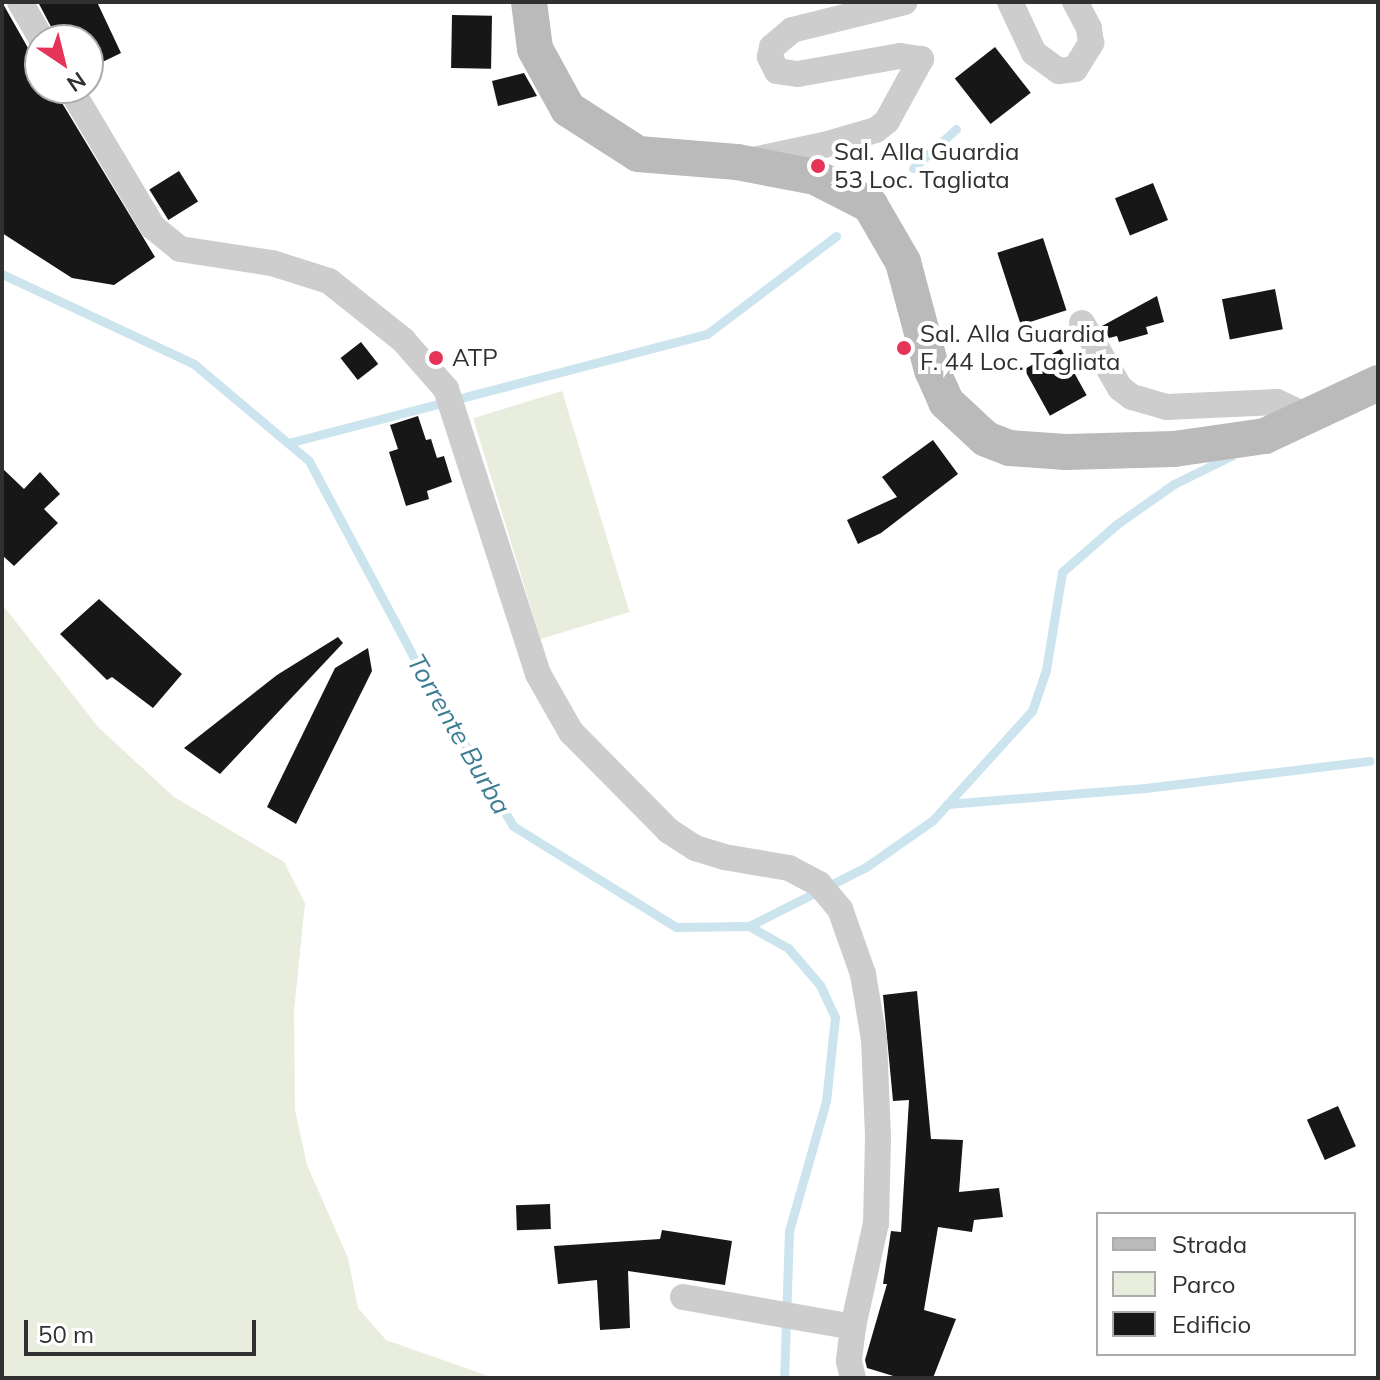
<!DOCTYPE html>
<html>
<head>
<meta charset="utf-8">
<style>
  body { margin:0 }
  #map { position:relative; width:1380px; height:1380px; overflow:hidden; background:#fff; font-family:Mulish,sans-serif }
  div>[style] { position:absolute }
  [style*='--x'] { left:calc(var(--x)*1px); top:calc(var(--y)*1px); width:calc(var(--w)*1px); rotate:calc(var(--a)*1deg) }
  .green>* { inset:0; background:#e8edde; transform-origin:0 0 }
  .stream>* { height:9px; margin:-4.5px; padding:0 4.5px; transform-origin:4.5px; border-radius:4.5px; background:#cbe4ed }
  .building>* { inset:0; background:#171717; transform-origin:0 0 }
  .minor>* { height:26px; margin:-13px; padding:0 13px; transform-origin:13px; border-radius:13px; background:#cdcdcd }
  .secondary>* { height:36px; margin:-18px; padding:0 18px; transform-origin:18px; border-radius:18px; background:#bababa }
  .dots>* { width:22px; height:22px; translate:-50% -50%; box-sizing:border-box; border:4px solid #fff; border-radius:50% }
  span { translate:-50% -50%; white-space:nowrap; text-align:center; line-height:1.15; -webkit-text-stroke:8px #fff; paint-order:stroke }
  .poi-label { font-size:24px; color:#303030 }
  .left { translate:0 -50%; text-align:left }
  .water-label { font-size:26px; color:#3d7d93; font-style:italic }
  .frame { position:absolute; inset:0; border:4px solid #303030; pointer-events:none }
  .legend { position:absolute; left:1096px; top:1212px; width:260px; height:144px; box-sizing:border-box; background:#fff; border:2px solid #acacac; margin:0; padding:10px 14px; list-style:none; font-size:24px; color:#303030 }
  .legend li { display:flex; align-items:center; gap:16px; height:40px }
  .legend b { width:40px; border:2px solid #acacac }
  .north { position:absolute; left:24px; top:24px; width:80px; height:80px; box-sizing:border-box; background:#fff; border:2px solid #acacac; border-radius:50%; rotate:145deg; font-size:22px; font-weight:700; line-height:32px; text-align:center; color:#303030 }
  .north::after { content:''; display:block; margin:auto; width:28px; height:36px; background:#e63358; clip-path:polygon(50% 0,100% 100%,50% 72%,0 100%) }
  .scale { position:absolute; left:24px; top:1320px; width:232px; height:36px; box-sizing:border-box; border:4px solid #303030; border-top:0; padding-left:10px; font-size:24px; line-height:28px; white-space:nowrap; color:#303030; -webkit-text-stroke:6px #fff; paint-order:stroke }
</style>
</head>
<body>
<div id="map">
  <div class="green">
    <i style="left:562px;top:391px;width:231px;height:93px;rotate:73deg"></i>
    <i style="clip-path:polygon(2px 604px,98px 727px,174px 797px,284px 862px,305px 903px,294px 1011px,295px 1110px,307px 1165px,348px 1258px,358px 1308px,386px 1340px,494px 1378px,2px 1378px)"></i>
  </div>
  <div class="stream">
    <i style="--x:913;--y:168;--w:58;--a:-42.2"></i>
    <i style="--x:2;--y:274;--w:212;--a:25.1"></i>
    <i style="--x:194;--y:364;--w:150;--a:40.1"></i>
    <i style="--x:309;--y:461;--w:244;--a:61.9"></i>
    <i style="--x:424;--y:676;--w:174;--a:59.3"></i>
    <i style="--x:513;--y:826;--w:192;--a:31.8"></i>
    <i style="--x:676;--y:927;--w:73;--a:-0.8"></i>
    <i style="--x:749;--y:926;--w:45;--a:29.4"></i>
    <i style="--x:788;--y:948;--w:49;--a:49.1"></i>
    <i style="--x:820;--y:985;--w:35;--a:65"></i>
    <i style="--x:835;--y:1017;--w:84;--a:96.1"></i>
    <i style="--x:826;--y:1101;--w:135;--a:105.9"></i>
    <i style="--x:789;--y:1231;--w:147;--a:91.9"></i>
    <i style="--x:288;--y:443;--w:433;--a:-14.6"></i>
    <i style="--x:707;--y:334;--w:162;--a:-37.2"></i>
    <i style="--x:947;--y:804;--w:199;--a:-4.6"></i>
    <i style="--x:1145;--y:788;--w:226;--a:-6.9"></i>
    <i style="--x:749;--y:926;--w:131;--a:-26.8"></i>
    <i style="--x:866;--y:867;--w:82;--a:-35"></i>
    <i style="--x:933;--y:820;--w:147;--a:-47.8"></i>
    <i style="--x:1032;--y:711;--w:43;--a:-71.1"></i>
    <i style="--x:1046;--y:670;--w:99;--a:-80.7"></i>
    <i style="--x:1062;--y:572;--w:73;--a:-41.1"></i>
    <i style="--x:1117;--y:524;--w:70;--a:-35.1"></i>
    <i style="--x:1174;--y:484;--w:64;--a:-26.2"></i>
  </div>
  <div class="building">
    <i style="clip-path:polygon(2px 2px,28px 48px,40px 56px,40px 88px,53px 88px,155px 257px,114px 285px,72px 278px,2px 233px)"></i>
    <i style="clip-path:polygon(38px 2px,97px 2px,121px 53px,88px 69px,88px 40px,58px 40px)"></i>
    <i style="left:452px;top:15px;width:40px;height:53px;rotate:1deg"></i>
    <i style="left:995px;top:47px;width:58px;height:51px;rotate:52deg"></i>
    <i style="clip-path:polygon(524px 73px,537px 96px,498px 106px,492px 81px)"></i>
    <i style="left:179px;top:171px;width:36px;height:35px;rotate:58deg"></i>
    <i style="left:1153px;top:183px;width:40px;height:41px;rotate:68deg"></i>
    <i style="left:1043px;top:238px;width:76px;height:48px;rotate:72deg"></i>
    <i style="left:1275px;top:289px;width:41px;height:54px;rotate:79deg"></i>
    <i style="clip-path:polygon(1157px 296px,1164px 322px,1146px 327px,1148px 334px,1119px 342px,1117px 336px,1109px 338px,1102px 326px)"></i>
    <i style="left:361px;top:342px;width:28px;height:26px;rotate:52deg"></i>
    <i style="left:1061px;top:349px;width:53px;height:42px;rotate:61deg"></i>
    <i style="clip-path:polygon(418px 416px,426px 440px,431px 439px,437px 458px,444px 456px,452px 482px,427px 491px,429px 499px,406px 506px,389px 452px,398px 449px,390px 425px)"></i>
    <i style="clip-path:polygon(933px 440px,958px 474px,881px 533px,858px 544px,847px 520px,897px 497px,882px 477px)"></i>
    <i style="clip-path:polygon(2px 468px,24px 489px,40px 472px,60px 494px,44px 509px,58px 523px,14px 566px,2px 555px)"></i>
    <i style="clip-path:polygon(99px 599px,182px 674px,153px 708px,112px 677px,107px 680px,60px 634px)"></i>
    <i style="clip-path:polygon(338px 637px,343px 643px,220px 774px,184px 748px,277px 675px)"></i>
    <i style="clip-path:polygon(368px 648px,372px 671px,296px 824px,267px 807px,335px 668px)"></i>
    <i style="clip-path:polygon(917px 991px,931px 1139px,963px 1140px,959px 1192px,999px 1188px,1003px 1217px,974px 1220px,972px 1232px,938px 1227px,924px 1310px,956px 1319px,933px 1378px,900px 1378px,867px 1368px,865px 1360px,887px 1284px,883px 1284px,891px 1231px,901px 1232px,909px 1100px,893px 1101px,883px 995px)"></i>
    <i style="left:1338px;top:1106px;width:44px;height:34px;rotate:66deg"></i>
    <i style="left:550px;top:1204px;width:25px;height:34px;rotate:88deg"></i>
    <i style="clip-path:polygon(662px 1230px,732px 1241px,725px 1285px,628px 1271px,630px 1328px,600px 1330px,597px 1280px,558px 1284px,554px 1246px,660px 1239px)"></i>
  </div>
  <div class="minor">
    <i style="--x:20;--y:2;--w:44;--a:59.9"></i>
    <i style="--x:1010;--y:2;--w:56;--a:64.8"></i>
    <i style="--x:1034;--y:53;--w:31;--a:36"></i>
    <i style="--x:1059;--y:71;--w:16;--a:-7"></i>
    <i style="--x:1075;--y:69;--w:31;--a:-58"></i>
    <i style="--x:1091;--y:43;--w:15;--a:-98"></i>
    <i style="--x:1089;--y:28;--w:30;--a:-118"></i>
    <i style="--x:70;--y:88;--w:162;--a:59.2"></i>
    <i style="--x:153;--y:227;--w:35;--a:39"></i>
    <i style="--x:180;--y:249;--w:93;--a:8.7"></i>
    <i style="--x:272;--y:263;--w:60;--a:17.5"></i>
    <i style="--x:329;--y:281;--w:95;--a:38.6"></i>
    <i style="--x:403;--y:340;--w:65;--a:48.7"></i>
    <i style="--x:446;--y:389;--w:299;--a:72.1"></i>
    <i style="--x:538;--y:674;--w:67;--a:60.4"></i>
    <i style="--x:571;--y:732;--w:139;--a:45.3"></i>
    <i style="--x:669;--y:831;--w:31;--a:33"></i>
    <i style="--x:695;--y:848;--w:30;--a:17"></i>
    <i style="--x:724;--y:857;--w:66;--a:9.6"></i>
    <i style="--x:789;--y:868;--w:34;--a:28"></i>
    <i style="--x:819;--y:884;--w:33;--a:50"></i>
    <i style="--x:840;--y:909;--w:69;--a:70.5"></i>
    <i style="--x:863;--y:974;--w:67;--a:80.5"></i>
    <i style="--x:874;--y:1040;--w:97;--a:87.6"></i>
    <i style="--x:878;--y:1137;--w:86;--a:91.3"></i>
    <i style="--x:876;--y:1223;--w:107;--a:102.5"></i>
    <i style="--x:853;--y:1327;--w:34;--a:97"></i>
    <i style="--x:849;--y:1361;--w:17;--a:77"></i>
    <i style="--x:758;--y:159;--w:67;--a:-12"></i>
    <i style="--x:824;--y:145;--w:54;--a:-16.1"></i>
    <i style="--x:876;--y:130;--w:14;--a:-39"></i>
    <i style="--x:887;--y:121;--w:71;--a:-61.3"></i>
    <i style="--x:921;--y:59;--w:21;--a:-172"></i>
    <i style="--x:900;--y:56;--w:104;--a:170"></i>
    <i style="--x:798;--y:74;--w:21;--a:-172"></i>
    <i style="--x:777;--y:71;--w:16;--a:-117"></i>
    <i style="--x:770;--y:57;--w:10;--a:-79"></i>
    <i style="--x:772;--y:47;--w:26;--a:-40"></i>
    <i style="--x:792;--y:30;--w:116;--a:-13.9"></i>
    <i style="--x:1082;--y:323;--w:75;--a:59.7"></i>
    <i style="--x:1120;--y:388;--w:15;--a:37"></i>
    <i style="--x:1132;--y:397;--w:36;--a:16"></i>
    <i style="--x:1167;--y:407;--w:110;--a:-2.6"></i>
    <i style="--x:1277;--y:402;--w:38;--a:25"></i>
    <i style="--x:683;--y:1297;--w:173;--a:10"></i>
  </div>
  <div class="secondary">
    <i style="--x:529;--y:2;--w:47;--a:82.7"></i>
    <i style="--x:535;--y:49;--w:68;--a:61.2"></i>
    <i style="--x:568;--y:109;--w:83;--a:32.7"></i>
    <i style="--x:638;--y:154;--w:99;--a:4.6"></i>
    <i style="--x:737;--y:162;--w:79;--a:10.9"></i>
    <i style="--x:815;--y:177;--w:62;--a:27"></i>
    <i style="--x:870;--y:205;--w:66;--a:59.9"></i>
    <i style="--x:903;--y:262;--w:112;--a:75"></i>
    <i style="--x:932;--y:370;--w:35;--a:66"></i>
    <i style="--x:946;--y:402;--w:54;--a:42.8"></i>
    <i style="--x:986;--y:439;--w:25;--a:21"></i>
    <i style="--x:1009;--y:448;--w:57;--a:4"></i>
    <i style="--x:1066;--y:452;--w:108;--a:-1.6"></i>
    <i style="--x:1174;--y:449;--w:92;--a:-8.1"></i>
    <i style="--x:1265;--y:436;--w:125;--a:-25.1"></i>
  </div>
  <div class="dots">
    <i style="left:818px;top:166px;background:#e63358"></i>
    <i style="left:904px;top:348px;background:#e63358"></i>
    <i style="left:436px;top:358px;background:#e63358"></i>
  </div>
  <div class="poi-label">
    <span class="left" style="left:834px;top:166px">Sal. Alla Guardia<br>53 Loc. Tagliata</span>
    <span class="left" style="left:920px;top:348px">Sal. Alla Guardia<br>F. 44 Loc. Tagliata</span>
    <span class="left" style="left:452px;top:358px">ATP</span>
  </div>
  <div class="water-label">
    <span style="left:459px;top:734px;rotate:60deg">Torrente Burba</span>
  </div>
  <div class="frame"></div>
  <ul class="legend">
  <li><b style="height:10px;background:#bababa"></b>Strada</li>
  <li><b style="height:22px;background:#e8edde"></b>Parco</li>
  <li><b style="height:22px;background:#171717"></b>Edificio</li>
  </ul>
  <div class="north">N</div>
  <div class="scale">50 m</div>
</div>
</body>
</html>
